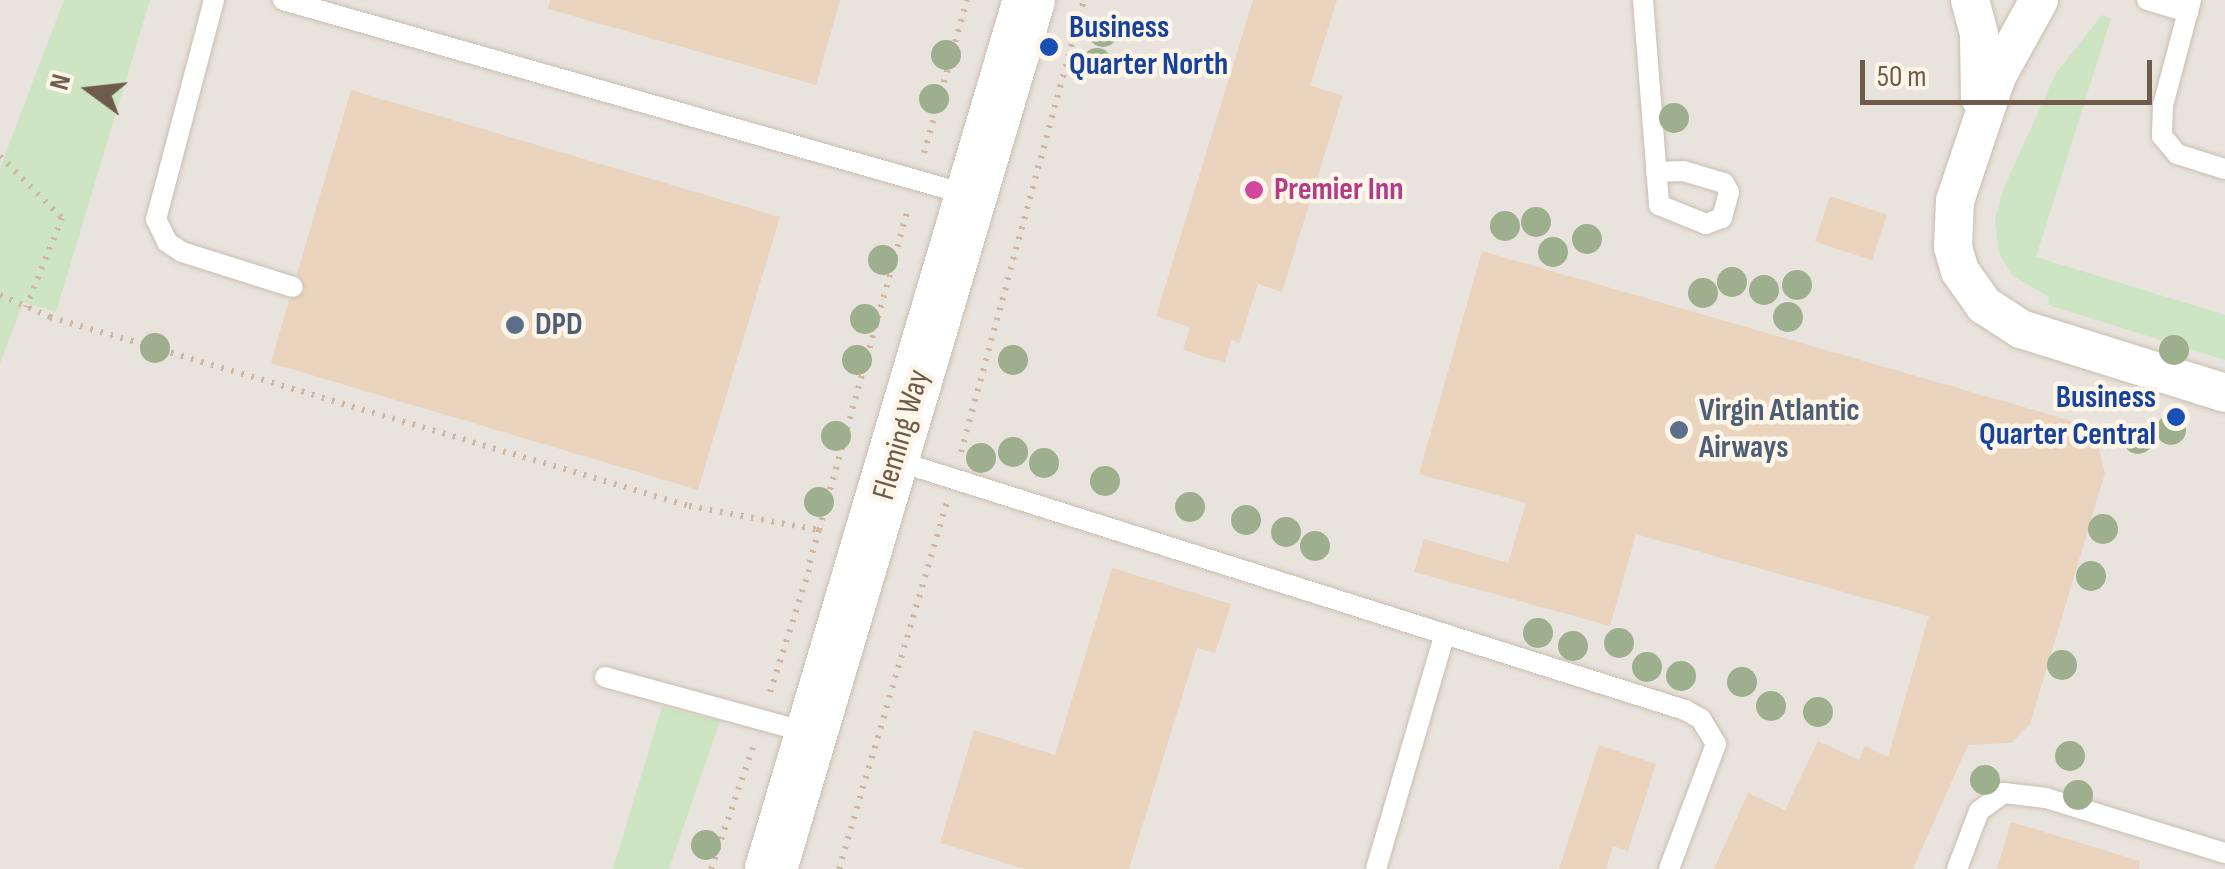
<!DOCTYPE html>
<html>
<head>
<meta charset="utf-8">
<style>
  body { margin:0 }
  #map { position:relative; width:2225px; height:869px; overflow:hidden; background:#f9f2e2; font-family:"Sofia Sans Condensed",sans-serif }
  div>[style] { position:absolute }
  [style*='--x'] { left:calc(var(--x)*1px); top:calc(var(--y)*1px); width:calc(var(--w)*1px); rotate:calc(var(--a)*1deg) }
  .industrial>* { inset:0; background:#e8e3dd }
  .green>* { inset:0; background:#cde5c3 }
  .building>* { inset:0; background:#ebd4bd; transform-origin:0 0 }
  .path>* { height:6px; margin-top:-3px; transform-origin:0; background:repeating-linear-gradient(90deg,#d0b7a1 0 2.5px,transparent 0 10.5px) }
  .roads { filter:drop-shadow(0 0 2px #cbbdad) drop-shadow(0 0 2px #cbbdad) }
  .lane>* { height:20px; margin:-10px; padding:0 10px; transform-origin:10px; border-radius:10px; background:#fff }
  .street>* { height:38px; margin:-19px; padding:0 19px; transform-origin:19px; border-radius:19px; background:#fff }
  .secondary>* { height:52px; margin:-26px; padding:0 26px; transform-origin:26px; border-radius:26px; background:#fff }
  .trees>* { width:30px; height:30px; margin:-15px; border-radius:50%; background:#9daf8d }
  .dots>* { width:28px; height:28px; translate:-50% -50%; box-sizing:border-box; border:5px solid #fdf6e8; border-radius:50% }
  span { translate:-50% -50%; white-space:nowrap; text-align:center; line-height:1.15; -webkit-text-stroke:9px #fdf6e8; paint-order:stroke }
  .transit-label { font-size:32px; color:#164399; font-weight:700 }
  .left { translate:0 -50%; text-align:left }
  .right { translate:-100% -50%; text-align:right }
  .hotel-label { font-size:32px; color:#b23c85; font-weight:700 }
  .service-label { font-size:32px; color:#4e5e75; font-weight:700 }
  .street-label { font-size:32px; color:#6e5b4b }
  .north { position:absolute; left:40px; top:40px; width:100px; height:100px; -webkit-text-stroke:8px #fdf6e8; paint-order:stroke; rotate:285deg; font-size:28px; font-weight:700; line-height:40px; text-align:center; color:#6e5b4b }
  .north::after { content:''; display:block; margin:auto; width:35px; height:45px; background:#6e5b4b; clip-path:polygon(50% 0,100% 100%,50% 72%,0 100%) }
  .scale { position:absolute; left:1860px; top:60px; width:292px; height:45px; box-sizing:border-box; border:5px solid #6e5b4b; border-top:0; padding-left:12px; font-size:30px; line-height:35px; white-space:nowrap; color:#6e5b4b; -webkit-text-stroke:8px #fdf6e8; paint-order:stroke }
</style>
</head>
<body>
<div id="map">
  <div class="industrial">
    <i style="clip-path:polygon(0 0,2225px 0,2225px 869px,0 869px,0 364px,6px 347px,0 344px)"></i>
  </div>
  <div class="green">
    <i style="clip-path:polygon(64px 0,150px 0,56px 312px,23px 302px,0 364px,0 168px)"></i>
    <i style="clip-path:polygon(2102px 15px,2111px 18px,2036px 257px,2225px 315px,2225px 360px,2048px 305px,2049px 297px,2012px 275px,1999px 253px,1995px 219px,2003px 190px,2056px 73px)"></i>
    <i style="clip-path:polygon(662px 707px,720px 721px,669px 869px,613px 869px)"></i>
  </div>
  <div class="building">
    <i style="clip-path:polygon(550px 0,840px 0,816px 85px,548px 9px)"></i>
    <i style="clip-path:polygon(1253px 0,1337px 0,1310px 86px,1343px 95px,1282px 292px,1258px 284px,1239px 343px,1231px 340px,1225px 363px,1183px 350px,1190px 327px,1156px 316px)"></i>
    <i style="clip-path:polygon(351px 90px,780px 217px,698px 490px,271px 363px,289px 300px,306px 290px,297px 274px)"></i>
    <i style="left:1830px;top:196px;width:60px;height:48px;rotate:18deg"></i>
    <i style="clip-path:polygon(1482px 251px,2069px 420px,2096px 438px,2105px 473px,2030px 724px,2011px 743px,1968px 745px,1913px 869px,1714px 869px,1748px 793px,1785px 810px,1818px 741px,1859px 760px,1865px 746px,1888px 757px,1929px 616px,1636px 534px,1610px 626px,1414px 572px,1424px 539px,1508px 563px,1526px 503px,1419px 474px)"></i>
    <i style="clip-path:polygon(1112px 568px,1231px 604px,1215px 653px,1197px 648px,1129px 869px,1025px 869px,940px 843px,974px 730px,1055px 755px)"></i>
    <i style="clip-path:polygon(1599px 745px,1656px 764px,1628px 851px,1613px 846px,1606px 869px,1559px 869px)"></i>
    <i style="clip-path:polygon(2011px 822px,2140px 861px,2139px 869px,1997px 869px)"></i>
  </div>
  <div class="path">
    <i style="--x:924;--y:153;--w:159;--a:-74.3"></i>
    <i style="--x:0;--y:156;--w:88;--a:45"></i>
    <i style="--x:62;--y:218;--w:96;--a:112"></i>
    <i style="--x:0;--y:295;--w:55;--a:23.7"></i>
    <i style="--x:50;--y:317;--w:666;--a:16.48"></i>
    <i style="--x:689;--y:506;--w:132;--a:10.5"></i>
    <i style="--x:819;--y:530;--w:37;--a:106"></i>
    <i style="--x:961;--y:452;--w:468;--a:-74.8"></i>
    <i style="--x:819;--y:530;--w:334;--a:-74.5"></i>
    <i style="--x:770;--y:692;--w:131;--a:-72.3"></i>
    <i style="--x:711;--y:869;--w:129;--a:-71"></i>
    <i style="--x:839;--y:869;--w:382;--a:-73.6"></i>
  </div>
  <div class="roads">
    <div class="lane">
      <i style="--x:214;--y:0;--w:227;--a:104.8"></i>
      <i style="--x:156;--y:219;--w:25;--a:64"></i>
      <i style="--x:167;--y:242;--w:18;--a:34"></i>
      <i style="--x:182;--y:252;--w:116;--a:17.5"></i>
      <i style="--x:283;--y:0;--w:713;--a:15.87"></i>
      <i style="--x:1643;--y:0;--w:206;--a:85.5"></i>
      <i style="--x:1659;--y:205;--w:51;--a:22"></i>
      <i style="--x:1706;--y:224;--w:17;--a:-21"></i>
      <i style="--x:1722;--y:218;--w:27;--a:-75"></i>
      <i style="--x:1729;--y:192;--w:10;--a:-119"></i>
      <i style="--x:1724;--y:183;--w:43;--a:-163.7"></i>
      <i style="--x:1683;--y:171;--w:27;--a:178"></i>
      <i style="--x:2147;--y:0;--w:43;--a:16.3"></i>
      <i style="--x:2191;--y:0;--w:109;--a:104.9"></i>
      <i style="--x:2163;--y:105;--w:31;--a:92"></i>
      <i style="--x:2162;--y:136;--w:23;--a:50"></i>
      <i style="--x:2177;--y:154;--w:50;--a:17.4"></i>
      <i style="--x:894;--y:460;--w:830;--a:17.54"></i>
      <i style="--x:1685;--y:710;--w:18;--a:29"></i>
      <i style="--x:1701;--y:719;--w:29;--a:59"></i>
      <i style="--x:1716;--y:744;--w:134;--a:110.6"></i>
      <i style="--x:605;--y:677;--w:213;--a:15.3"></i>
      <i style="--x:1376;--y:869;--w:242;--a:-73.7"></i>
      <i style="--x:1957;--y:869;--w:62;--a:-69.2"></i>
      <i style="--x:1979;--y:811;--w:31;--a:-36"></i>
      <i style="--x:2004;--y:793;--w:42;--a:6.8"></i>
      <i style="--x:2046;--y:798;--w:187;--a:17.1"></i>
    </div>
    <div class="street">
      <i style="--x:1970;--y:0;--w:35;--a:75"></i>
      <i style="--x:1979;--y:34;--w:64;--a:89.1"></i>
      <i style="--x:2039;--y:0;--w:87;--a:118.9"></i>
      <i style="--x:1997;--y:76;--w:132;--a:108.6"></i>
      <i style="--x:1955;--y:201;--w:46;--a:92.5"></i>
      <i style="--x:1953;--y:247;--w:25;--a:74"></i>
      <i style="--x:1960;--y:271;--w:42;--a:54.8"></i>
      <i style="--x:1984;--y:305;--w:44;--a:33"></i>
      <i style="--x:2021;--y:329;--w:214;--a:17.4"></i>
    </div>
    <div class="secondary">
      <i style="--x:771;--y:869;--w:906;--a:-73.46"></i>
    </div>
  </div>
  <div class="trees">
    <i style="left:1103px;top:32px"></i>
    <i style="left:946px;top:55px"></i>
    <i style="left:1097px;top:63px"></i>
    <i style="left:934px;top:99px"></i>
    <i style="left:1674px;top:118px"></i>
    <i style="left:1536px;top:222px"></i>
    <i style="left:1505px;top:226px"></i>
    <i style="left:1587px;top:239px"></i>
    <i style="left:1553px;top:252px"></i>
    <i style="left:883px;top:260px"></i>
    <i style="left:1732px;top:282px"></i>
    <i style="left:1797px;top:285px"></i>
    <i style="left:1764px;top:290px"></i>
    <i style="left:1703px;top:293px"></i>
    <i style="left:1788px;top:317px"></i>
    <i style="left:865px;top:319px"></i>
    <i style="left:155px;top:348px"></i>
    <i style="left:2174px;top:350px"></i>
    <i style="left:857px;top:360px"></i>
    <i style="left:1013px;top:360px"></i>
    <i style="left:2171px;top:430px"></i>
    <i style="left:836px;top:436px"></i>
    <i style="left:2138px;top:439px"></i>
    <i style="left:1013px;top:452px"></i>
    <i style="left:981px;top:458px"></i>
    <i style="left:1044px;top:463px"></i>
    <i style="left:1105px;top:481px"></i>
    <i style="left:819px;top:502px"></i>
    <i style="left:1190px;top:507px"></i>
    <i style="left:1246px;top:520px"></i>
    <i style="left:2103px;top:529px"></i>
    <i style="left:1286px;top:532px"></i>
    <i style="left:1315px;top:546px"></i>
    <i style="left:2091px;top:576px"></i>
    <i style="left:1538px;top:633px"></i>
    <i style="left:1619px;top:643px"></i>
    <i style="left:1573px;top:646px"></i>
    <i style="left:2062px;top:665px"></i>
    <i style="left:1647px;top:667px"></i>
    <i style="left:1681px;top:676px"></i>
    <i style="left:1742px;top:682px"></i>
    <i style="left:1771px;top:706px"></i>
    <i style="left:1818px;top:712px"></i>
    <i style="left:2070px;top:756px"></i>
    <i style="left:1985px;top:780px"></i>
    <i style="left:2078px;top:795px"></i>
    <i style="left:706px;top:845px"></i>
  </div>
  <div class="dots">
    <i style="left:1049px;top:47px;background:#1a4fb4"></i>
    <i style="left:1254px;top:190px;background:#d1479c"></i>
    <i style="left:515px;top:325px;background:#5c6f8a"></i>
    <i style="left:2176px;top:417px;background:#1a4fb4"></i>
    <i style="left:1679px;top:430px;background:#5c6f8a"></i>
  </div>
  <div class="transit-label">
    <span class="left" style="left:1069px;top:47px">Business<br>Quarter North</span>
    <span class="right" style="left:2156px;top:417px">Business<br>Quarter Central</span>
  </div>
  <div class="hotel-label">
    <span class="left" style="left:1274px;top:190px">Premier Inn</span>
  </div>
  <div class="service-label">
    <span class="left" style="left:535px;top:325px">DPD</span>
    <span class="left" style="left:1699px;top:430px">Virgin Atlantic<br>Airways</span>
  </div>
  <div class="street-label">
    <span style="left:902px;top:435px;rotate:-74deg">Fleming Way</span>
  </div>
  <div class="north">N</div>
  <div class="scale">50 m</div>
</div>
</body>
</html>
